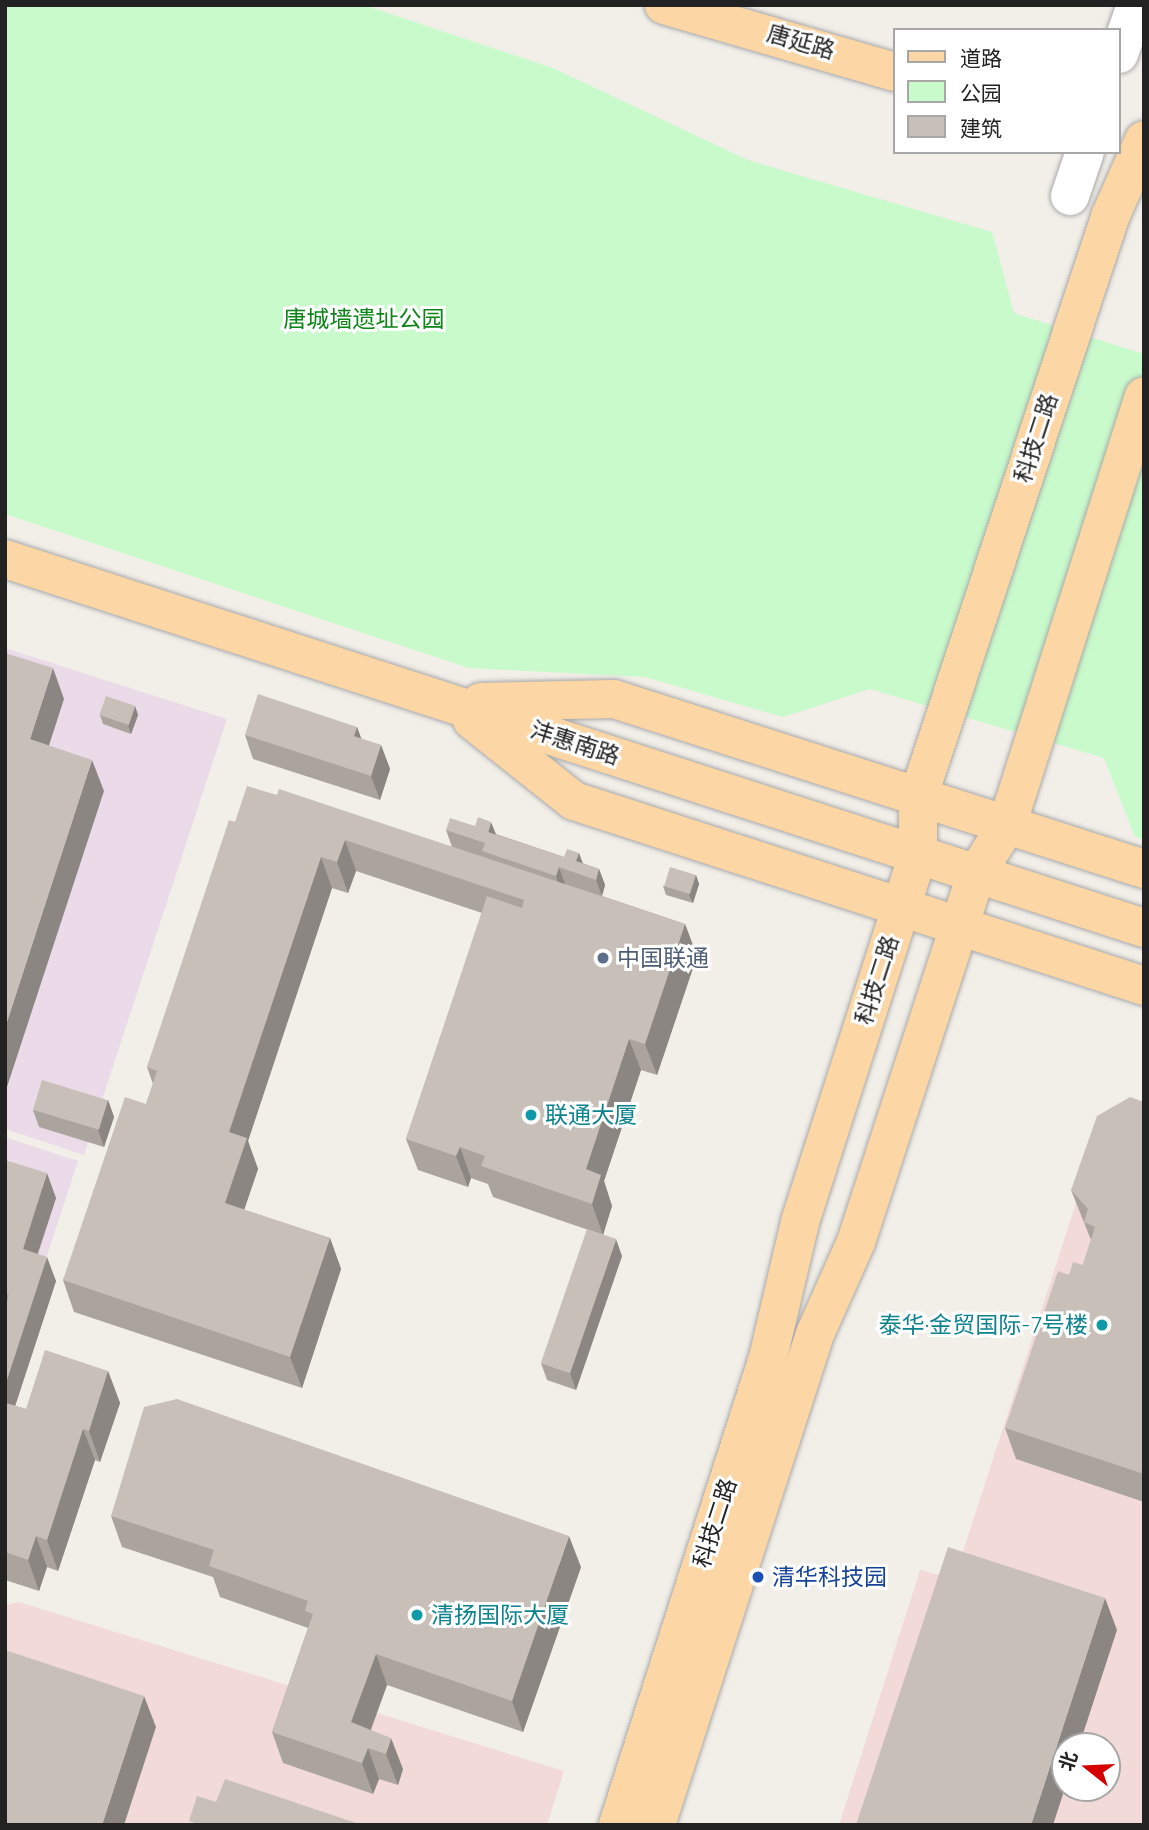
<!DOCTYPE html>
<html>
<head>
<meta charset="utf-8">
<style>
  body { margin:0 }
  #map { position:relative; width:1149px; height:1830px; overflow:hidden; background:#f2efe9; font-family:Quicksand,"Noto Sans SC",sans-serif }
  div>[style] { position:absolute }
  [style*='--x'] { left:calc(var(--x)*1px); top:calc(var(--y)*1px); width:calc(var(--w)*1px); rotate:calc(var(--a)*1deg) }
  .commercial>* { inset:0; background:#f2dad9 }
  .industrial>* { inset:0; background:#ebdbe8 }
  .park>* { inset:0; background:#c8facc }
  .roads { filter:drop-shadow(0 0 2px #a9a9a9) drop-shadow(0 0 2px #a9a9a9) }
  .minor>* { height:38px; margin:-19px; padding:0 19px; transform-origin:19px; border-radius:19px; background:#fff }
  .major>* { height:38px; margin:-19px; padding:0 19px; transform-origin:19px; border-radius:19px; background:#fcd6a4 }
  .wall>* { inset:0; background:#aba49e }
  .shaded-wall>* { inset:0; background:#8b8681 }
  .building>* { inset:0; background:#c7bfb8; transform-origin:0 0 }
  .dots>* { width:19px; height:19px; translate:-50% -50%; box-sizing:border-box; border:4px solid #fff; border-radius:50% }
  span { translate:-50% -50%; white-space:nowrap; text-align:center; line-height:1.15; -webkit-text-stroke:6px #fff; paint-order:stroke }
  .street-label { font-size:23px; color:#222 }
  .park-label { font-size:23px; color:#0c8416 }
  .service-label { font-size:23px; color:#4e5e75 }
  .left { translate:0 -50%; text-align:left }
  .culture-label { font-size:23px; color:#0d838f }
  .right { translate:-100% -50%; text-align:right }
  .transit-label { font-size:23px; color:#164399 }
  .frame { position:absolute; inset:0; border:7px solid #222; pointer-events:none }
  .legend { position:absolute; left:893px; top:28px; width:228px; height:126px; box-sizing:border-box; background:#fff; border:2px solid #a7a7a7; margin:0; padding:9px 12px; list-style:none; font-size:21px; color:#222 }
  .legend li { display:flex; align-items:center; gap:14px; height:35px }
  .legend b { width:35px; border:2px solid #a7a7a7 }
  .north { position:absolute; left:1051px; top:1732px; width:70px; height:70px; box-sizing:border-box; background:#fff; border:2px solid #a7a7a7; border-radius:50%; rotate:288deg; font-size:19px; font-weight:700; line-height:28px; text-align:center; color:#222 }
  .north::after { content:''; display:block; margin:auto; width:24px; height:32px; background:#d40000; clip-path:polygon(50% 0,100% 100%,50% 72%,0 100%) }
</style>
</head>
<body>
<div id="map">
  <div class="commercial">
    <i style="clip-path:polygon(evenodd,1144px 1176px,1144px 1825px,839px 1825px,920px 1570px,954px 1579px,1077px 1200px,1144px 1176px,1065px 1746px,1107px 1746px,1107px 1788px,1065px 1788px,1065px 1746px)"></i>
    <i style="clip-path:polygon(19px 1602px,564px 1771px,547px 1825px,5px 1825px,5px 1605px)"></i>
  </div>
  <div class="industrial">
    <i style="clip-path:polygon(5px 648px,227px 719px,84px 1155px,5px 1129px)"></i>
    <i style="clip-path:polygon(5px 1137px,78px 1161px,5px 1384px)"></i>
  </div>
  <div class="park">
    <i style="clip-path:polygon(5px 5px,364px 5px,553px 68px,748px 160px,992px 232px,1014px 313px,1144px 354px,1144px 840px,1135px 837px,1104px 758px,870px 689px,783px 717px,645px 677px,469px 668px,5px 514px)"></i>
  </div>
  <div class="roads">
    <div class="minor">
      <i style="--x:1119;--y:54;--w:52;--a:-70.9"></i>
      <i style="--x:1070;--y:196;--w:46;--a:-71.2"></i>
    </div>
    <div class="major">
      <i style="--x:664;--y:5;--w:241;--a:16.2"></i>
      <i style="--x:5;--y:559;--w:1197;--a:17.95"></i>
      <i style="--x:481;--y:702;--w:133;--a:-1.3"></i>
      <i style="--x:614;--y:699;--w:557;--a:17.78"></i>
      <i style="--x:472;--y:720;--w:130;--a:38.5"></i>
      <i style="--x:574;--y:801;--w:599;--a:17.98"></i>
      <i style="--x:618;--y:1825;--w:486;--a:-72.2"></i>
      <i style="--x:767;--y:1362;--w:144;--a:-76.7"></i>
      <i style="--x:800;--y:1222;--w:386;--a:-72.2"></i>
      <i style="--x:918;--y:855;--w:57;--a:-90"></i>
      <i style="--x:918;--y:798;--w:612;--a:-71.71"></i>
      <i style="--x:1110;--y:217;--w:84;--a:-66.2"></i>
      <i style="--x:656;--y:1825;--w:516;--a:-72.06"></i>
      <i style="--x:815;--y:1334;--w:101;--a:-66"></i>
      <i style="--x:856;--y:1242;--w:387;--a:-71.9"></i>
      <i style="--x:976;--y:874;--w:58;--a:-57.7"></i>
      <i style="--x:1007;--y:825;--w:450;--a:-72.3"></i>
    </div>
  </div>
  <div class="wall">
    <i style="clip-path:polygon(135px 706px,138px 715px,131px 734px,103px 724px,100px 715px)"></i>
    <i style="clip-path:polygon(357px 727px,361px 739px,381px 745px,390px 769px,380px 800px,253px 759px,245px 735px)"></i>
    <i style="clip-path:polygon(277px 795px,452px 847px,446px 830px,496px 834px,564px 857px,579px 853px,582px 863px,599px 869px,605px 885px,602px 896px,685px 924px,697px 956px,657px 1075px,641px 1070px,604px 1181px,612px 1206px,603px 1235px,493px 1197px,488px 1184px,471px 1178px,468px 1187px,418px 1170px,406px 1139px,482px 913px,356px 871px,348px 893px,332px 888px,248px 1141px,258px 1169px,244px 1210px,330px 1238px,341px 1269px,302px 1388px,74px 1312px,63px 1280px,146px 1104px,153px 1084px,147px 1067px,235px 822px)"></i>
    <i style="clip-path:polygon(696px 875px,699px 884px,693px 903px,666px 895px,663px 886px)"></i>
    <i style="clip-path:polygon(108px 1100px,114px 1117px,104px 1147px,39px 1127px,33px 1110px)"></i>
    <i style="clip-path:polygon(1144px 1102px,1144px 1502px,1016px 1459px,1005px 1428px,1069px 1275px,1083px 1265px,1091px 1240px,1071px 1190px)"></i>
    <i style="clip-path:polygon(5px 1160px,56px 1198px,38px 1254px,56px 1281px,15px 1406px,26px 1409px,108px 1371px,120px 1403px,100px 1462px,95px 1460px,58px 1571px,47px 1567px,39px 1591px,5px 1580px)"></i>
    <i style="clip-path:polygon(622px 1256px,576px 1390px,547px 1380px,541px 1363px)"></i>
    <i style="clip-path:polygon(111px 1516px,581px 1567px,523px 1732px,387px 1685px,371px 1730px,403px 1769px,398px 1785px,379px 1779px,373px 1794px,283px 1763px,272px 1732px,308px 1628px,220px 1597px,213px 1577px,122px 1547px)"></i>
  </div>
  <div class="shaded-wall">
    <i style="clip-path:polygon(53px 668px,64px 699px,41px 770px,30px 739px)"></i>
    <i style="clip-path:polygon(135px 706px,138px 715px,131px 734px,128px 725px)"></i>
    <i style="clip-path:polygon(357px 727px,366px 751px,354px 736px)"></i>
    <i style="clip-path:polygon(381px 745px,390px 769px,380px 800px,371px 776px)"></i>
    <i style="clip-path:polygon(92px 760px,104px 791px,7px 1087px,5px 1082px,5px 1028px)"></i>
    <i style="clip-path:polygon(491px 822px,498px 839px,488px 832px)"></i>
    <i style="clip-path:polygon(345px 840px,356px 871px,348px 893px,337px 862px)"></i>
    <i style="clip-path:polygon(579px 853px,585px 869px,576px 861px)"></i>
    <i style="clip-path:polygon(321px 857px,332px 888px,248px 1141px,258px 1169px,236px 1234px,225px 1203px,229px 1132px)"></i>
    <i style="clip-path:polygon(559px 867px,565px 884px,562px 893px,556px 876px)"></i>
    <i style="clip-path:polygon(599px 869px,605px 885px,602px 896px,596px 880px)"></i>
    <i style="clip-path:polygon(696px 875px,699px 884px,693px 903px,689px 895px)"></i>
    <i style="clip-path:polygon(685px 924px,697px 956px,657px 1075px,645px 1044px)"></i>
    <i style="clip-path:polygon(629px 1039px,641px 1070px,604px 1181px,612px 1206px,603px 1235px,592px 1204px,586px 1169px)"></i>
    <i style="clip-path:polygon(108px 1100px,114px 1117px,104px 1147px,98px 1130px)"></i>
    <i style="clip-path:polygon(460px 1147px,471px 1178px,468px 1187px,456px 1156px)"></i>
    <i style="clip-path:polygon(47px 1173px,56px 1198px,31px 1273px,23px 1249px)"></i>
    <i style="clip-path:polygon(330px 1238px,341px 1269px,302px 1388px,290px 1357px)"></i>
    <i style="clip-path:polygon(616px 1239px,622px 1256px,576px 1390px,570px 1373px)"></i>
    <i style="clip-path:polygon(47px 1257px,56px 1281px,5px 1437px,5px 1386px)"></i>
    <i style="clip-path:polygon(108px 1371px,120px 1403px,100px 1462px,89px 1431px)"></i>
    <i style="clip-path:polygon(83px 1429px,95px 1460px,58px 1571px,47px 1540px)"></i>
    <i style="clip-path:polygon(36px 1536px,47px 1567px,39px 1591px,28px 1560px)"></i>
    <i style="clip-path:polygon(569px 1536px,581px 1567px,523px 1732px,512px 1701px)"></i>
    <i style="clip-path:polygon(1105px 1598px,1117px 1630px,1079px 1746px,1065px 1746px,1065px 1788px,1053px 1825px,1031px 1825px)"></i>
    <i style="clip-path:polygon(376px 1654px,387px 1685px,362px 1753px,351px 1722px)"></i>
    <i style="clip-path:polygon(144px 1696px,156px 1727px,124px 1825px,102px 1825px)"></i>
    <i style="clip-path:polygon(391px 1738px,403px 1769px,398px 1785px,386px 1754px)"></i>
    <i style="clip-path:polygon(368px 1748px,379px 1779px,373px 1794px,362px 1763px)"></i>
  </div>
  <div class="building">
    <i style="clip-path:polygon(5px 653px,53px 668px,30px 739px,92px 760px,5px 1028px)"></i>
    <i style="clip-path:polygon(258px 694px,357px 727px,354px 736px,381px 745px,371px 776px,245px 735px)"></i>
    <i style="left:106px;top:696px;width:31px;height:20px;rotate:19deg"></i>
    <i style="clip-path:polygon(247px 786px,277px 795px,279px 789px,685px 924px,645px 1044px,629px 1039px,586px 1169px,601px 1175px,592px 1204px,481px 1166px,485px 1156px,460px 1147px,456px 1156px,406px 1139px,487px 896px,522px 908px,524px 900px,345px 840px,337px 862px,321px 857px,229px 1132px,247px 1138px,225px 1203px,330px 1238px,290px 1357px,63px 1280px,125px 1097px,146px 1104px,157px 1071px,147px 1067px,229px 820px,235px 822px)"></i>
    <i style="clip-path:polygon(478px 817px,491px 822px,488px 832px,564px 857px,567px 849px,579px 853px,576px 861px,599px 869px,596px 880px,559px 867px,556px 876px,482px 851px,485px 843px,446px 830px,450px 818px,475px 826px)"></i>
    <i style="left:670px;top:867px;width:27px;height:20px;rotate:17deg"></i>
    <i style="left:42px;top:1080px;width:69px;height:31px;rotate:17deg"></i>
    <i style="clip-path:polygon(1130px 1097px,1144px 1102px,1144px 1474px,1005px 1428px,1058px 1271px,1069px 1275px,1073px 1262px,1083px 1265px,1095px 1227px,1084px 1222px,1088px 1209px,1071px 1190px,1097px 1116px)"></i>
    <i style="clip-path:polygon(5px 1160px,47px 1173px,23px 1249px,47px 1257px,5px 1386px,5px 1307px,9px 1295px,5px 1294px)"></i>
    <i style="left:587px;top:1229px;width:31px;height:142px;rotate:19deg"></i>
    <i style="clip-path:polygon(45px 1350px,108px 1371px,89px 1431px,83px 1429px,47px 1540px,36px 1536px,28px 1560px,5px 1552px,5px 1407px,6px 1403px,26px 1409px)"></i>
    <i style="clip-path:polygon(177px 1399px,569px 1536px,512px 1701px,376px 1654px,351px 1722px,391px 1738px,386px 1754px,368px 1748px,362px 1763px,272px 1732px,313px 1614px,305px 1611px,308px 1601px,209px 1566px,214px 1550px,111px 1516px,144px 1407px)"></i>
    <i style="clip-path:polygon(948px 1547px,1105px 1598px,1031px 1825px,856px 1825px)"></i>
    <i style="clip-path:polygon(5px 1650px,144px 1696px,102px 1825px,5px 1825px)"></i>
    <i style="clip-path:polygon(225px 1779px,362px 1825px,196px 1825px,196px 1823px,189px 1821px,197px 1796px,216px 1802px)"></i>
  </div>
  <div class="dots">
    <i style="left:603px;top:958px;background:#5c6f8a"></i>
    <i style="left:531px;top:1115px;background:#0f9aa8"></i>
    <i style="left:1102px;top:1325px;background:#0f9aa8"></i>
    <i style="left:758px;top:1577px;background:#1a4fb4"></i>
    <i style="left:417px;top:1615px;background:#0f9aa8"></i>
  </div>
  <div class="street-label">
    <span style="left:801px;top:42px;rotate:16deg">唐延路</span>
    <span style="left:1036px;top:438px;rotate:-72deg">科技二路</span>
    <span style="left:575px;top:743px;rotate:18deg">沣惠南路</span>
    <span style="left:877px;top:980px;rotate:-72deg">科技二路</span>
    <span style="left:715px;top:1523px;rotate:-72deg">科技二路</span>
  </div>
  <div class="park-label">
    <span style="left:364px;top:319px">唐城墙遗址公园</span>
  </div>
  <div class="service-label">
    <span class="left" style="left:617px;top:958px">中国联通</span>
  </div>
  <div class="culture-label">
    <span class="left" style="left:545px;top:1115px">联通大厦</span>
    <span class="right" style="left:1088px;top:1325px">泰华·金贸国际-7号楼</span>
    <span class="left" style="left:431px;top:1615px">清扬国际大厦</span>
  </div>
  <div class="transit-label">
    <span class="left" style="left:772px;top:1577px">清华科技园</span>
  </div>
  <div class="frame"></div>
  <ul class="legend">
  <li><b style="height:9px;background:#fcd6a4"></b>道路</li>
  <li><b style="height:19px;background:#c8facc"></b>公园</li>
  <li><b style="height:19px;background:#c7bfb8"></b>建筑</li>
  </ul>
  <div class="north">北</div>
</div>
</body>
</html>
